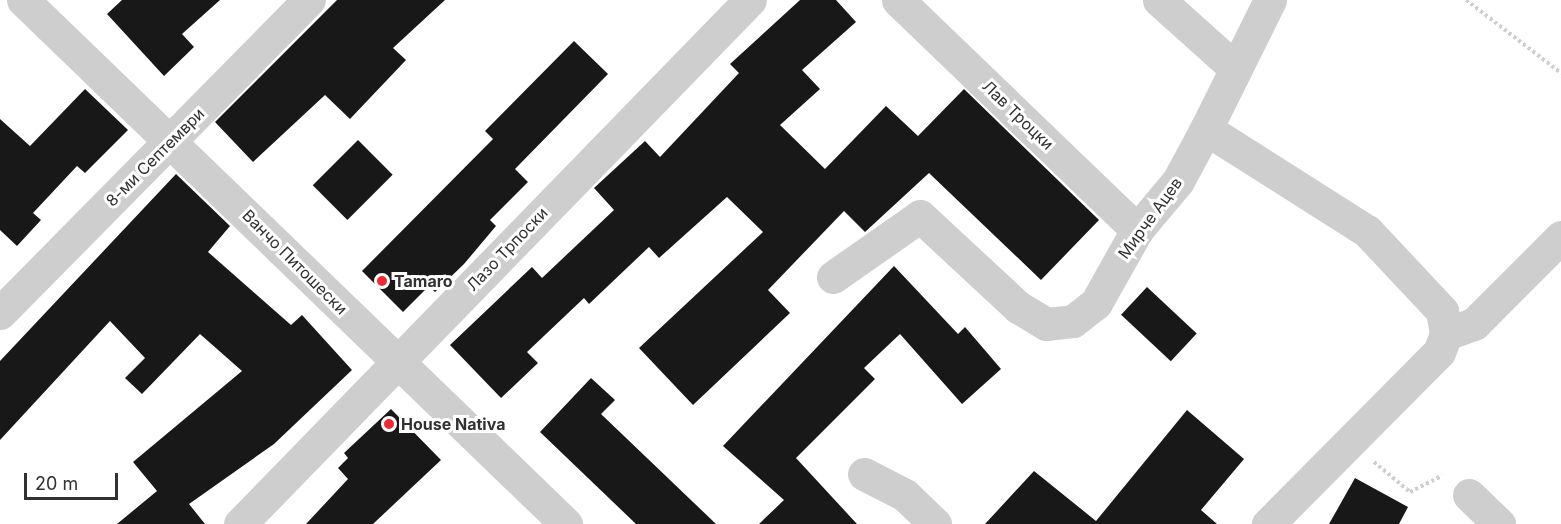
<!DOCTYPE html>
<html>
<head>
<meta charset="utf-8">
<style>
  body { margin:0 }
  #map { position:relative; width:1561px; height:524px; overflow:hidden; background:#fff; font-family:Inter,sans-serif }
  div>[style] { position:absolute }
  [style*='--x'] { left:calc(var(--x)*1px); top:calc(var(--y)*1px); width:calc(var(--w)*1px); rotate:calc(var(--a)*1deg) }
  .building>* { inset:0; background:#181818; transform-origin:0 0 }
  .path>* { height:4px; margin-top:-2px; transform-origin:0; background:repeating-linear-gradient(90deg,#cecece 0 3px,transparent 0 6px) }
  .minor>* { height:33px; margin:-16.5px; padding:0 16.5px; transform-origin:16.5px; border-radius:16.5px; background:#cecece }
  .dots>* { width:16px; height:16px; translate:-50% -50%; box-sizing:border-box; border:3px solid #fff; border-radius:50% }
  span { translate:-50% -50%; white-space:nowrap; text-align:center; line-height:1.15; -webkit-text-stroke:6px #fff; paint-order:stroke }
  .street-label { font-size:16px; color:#313131 }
  .poi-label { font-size:16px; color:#313131; font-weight:700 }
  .left { translate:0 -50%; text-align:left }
  .scale { position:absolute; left:24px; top:473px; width:94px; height:27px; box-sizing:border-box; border:3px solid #313131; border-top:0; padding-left:8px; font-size:18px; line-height:21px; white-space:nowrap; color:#313131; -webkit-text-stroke:4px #fff; paint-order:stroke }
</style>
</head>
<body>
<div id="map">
  <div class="building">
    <i style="clip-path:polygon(122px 0,220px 0,182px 34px,194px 47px,164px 76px,107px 14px)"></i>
    <i style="clip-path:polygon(337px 0,445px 0,393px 48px,406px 60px,350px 119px,325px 95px,253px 162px,215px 122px)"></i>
    <i style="clip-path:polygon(800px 0,836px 0,856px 22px,802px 70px,820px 89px,780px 125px,825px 169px,886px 106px,918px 136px,964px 89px,1099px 220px,1041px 280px,929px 173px,865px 232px,844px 211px,768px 290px,790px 313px,693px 405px,639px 348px,763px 232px,727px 197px,659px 258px,649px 247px,589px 304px,584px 298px,527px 352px,538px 363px,501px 398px,450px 345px,532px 267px,542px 278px,614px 210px,594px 188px,645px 141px,660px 157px,739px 73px,730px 64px)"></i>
    <i style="clip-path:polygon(574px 41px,608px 74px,515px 169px,528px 182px,490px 220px,496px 226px,464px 264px,435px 292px,429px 286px,403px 312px,362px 271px,493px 139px,485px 131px)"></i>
    <i style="clip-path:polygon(85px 89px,128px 130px,85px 173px,77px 166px,33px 213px,41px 220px,17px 246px,0 230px,0 119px,30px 146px)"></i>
    <i style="left:358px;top:140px;width:49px;height:64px;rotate:45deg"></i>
    <i style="clip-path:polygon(176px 174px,230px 226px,208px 252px,291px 325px,302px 315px,352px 370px,274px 444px,189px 504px,205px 524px,117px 524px,157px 491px,133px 462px,242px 371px,200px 334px,142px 394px,125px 378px,145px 358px,110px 321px,0 440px,0 361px)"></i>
    <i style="clip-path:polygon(894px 266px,958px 334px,965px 327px,1001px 369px,962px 404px,900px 334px,864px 368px,875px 379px,796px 458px,857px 524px,759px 524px,784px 500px,723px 446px)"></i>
    <i style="left:1147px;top:287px;width:68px;height:38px;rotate:43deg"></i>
    <i style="clip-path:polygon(591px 378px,615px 400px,601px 414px,716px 524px,636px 524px,540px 432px)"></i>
    <i style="clip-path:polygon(391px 409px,441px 460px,373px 524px,306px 524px,348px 479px,338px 468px,348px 458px,344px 453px)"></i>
    <i style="clip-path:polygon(1187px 410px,1244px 459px,1201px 510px,1217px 524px,985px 524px,1034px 471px,1096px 521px)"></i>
    <i style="clip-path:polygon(1355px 478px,1408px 507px,1399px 524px,1329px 524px)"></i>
  </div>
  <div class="path">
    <i style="--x:1466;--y:0;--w:120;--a:37.5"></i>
    <i style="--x:1374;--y:462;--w:47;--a:39.8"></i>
    <i style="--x:1410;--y:492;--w:36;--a:-27"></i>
  </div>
  <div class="minor">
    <i style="--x:23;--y:0;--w:755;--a:43.98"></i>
    <i style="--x:898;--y:0;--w:332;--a:43.9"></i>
    <i style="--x:1159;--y:0;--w:103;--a:41.9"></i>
    <i style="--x:1206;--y:129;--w:144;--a:-63.6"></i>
    <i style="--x:833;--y:277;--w:106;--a:-35"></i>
    <i style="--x:920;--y:216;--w:134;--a:42.9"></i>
    <i style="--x:1018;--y:307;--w:33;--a:31"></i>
    <i style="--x:1046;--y:324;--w:27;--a:-6"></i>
    <i style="--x:1073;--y:321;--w:29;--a:-38"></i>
    <i style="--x:1096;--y:303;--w:84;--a:-60.7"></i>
    <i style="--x:1137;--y:230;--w:64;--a:-50.1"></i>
    <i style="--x:1178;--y:181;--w:59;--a:-61.7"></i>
    <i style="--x:1206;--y:129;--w:191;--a:32.4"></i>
    <i style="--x:1367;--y:231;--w:110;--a:46.8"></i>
    <i style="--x:1442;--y:311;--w:23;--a:80"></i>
    <i style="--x:1446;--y:334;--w:19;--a:111"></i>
    <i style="--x:1439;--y:352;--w:243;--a:134.8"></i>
    <i style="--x:0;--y:313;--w:440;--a:-45.4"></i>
    <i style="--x:1446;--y:334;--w:30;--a:-20"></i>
    <i style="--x:1474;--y:324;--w:123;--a:-45"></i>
    <i style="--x:864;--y:474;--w:46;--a:27.1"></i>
    <i style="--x:905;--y:495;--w:42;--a:44"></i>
    <i style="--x:1469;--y:495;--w:42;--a:44"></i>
    <i style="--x:240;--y:524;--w:731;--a:-45.78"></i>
  </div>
  <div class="dots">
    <i style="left:382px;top:281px;background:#f22833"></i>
    <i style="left:389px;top:424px;background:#f22833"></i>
  </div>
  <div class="street-label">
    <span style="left:1018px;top:115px;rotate:44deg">Лав Троцки</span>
    <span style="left:155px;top:157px;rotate:-45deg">8-ми Септември</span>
    <span style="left:1150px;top:218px;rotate:-54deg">Мирче Ацев</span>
    <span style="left:507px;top:249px;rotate:-46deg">Лазо Трпоски</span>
    <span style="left:295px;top:262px;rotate:45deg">Ванчо Питошески</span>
  </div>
  <div class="poi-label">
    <span class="left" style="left:394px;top:281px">Tamaro</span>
    <span class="left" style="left:401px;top:424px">House Nativa</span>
  </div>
  <div class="scale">20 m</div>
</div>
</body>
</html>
